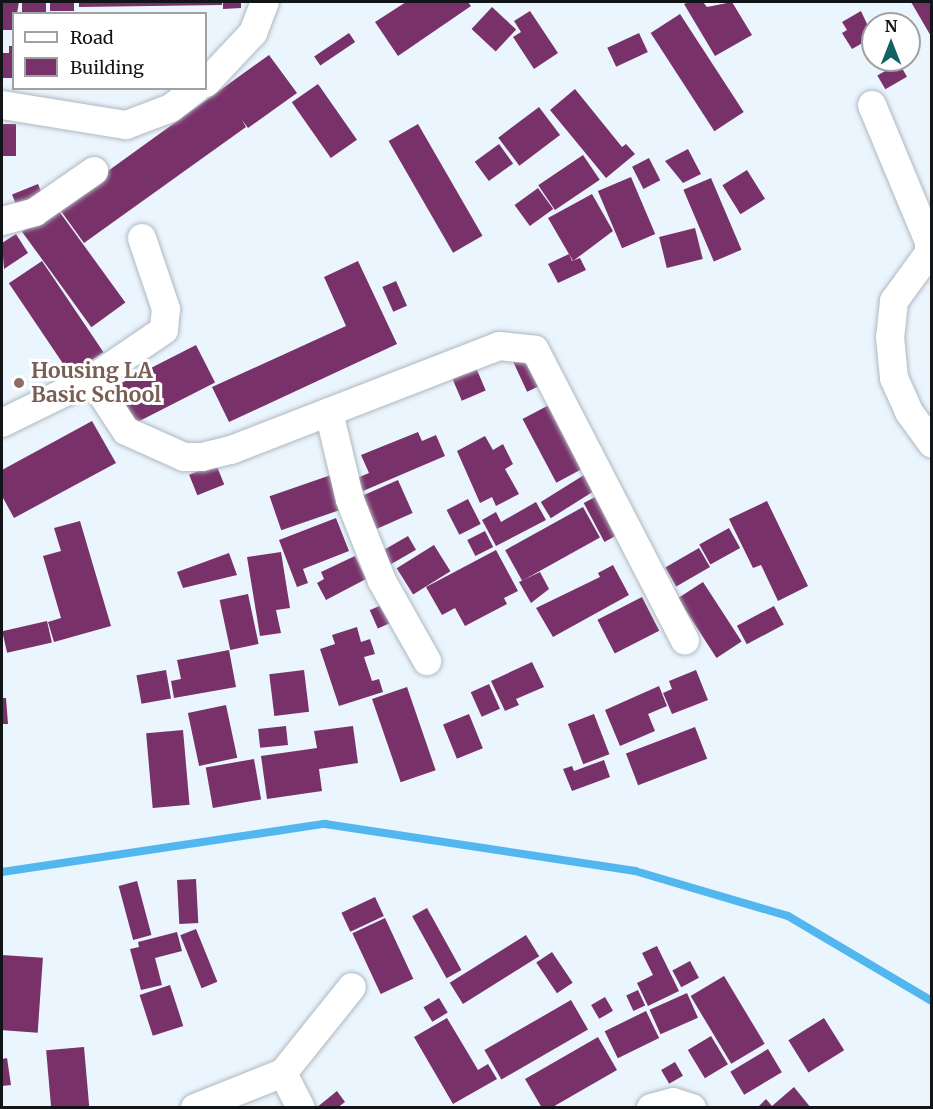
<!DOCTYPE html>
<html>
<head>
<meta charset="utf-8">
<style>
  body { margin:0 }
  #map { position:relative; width:933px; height:1109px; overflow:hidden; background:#ebf5fe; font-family:Merriweather,serif }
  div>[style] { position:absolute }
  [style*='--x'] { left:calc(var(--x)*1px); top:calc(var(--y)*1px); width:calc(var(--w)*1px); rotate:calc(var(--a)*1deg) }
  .stream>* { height:8px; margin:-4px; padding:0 4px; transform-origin:4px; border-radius:4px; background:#51b7ee }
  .building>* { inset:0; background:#793269; transform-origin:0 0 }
  .roads { filter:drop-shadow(0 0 2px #aeb8c0) drop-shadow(0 0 2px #aeb8c0) }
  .minor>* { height:28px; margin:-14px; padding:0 14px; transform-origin:14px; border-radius:14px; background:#fff }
  .dots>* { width:16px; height:16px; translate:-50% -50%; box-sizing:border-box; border:3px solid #fff; border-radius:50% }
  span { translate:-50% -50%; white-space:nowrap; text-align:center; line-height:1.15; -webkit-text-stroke:6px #fff; paint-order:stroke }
  .education-label { font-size:21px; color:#785e54; font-weight:700 }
  .left { translate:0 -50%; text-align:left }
  .frame { position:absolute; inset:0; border:3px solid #121518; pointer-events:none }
  .legend { position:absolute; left:12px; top:12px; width:195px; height:78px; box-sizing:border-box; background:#fff; border:2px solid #a0a1a3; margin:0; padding:8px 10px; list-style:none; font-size:18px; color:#121518 }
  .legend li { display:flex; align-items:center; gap:12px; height:30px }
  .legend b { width:30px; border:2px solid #a0a1a3 }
  .north { position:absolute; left:861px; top:12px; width:60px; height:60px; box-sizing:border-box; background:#fff; border:2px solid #a0a1a3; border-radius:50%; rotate:0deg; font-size:16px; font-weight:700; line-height:24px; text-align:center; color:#121518 }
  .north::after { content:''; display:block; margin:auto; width:21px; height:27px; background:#116261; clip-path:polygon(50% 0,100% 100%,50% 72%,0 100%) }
</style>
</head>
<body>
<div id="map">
  <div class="stream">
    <i style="--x:2;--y:872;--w:327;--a:-8.5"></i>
    <i style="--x:325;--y:824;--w:314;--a:8.6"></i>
    <i style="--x:635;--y:871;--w:159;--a:16.4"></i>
    <i style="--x:788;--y:916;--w:167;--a:30.6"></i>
  </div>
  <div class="building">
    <i style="clip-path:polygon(2px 2px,19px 2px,14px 30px,2px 30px)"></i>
    <i style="left:22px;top:2px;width:24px;height:11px"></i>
    <i style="left:50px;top:2px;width:24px;height:9px"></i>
    <i style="clip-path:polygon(79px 2px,222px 2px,222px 5px,79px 7px)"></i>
    <i style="clip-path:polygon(223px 2px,241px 2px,241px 8px,223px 9px)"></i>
    <i style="clip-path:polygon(406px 2px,468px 2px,471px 6px,398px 56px,375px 22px)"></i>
    <i style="clip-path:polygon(689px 2px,703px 2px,707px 7px,732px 2px,752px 35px,715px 56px,684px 4px)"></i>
    <i style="clip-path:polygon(911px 2px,932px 2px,932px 38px)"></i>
    <i style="left:492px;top:7px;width:33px;height:30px;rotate:43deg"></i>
    <i style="clip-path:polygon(530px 11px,558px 53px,534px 69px,513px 37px,521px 32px,514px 21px)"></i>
    <i style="clip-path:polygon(861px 11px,873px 37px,852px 49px,842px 33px,847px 30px,842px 22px)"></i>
    <i style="left:680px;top:14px;width:117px;height:35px;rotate:57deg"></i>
    <i style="clip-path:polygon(909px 30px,920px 48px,909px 55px)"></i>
    <i style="left:349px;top:33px;width:11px;height:42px;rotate:56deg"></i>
    <i style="left:639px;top:33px;width:21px;height:35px;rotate:65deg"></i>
    <i style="clip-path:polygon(9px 46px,14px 46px,14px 78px,2px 78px,2px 53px,9px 53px)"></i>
    <i style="clip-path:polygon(269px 55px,297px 93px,248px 128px,242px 120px,246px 127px,84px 243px,58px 207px)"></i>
    <i style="left:899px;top:63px;width:16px;height:25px;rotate:60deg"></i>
    <i style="left:318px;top:84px;width:68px;height:32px;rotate:55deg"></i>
    <i style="clip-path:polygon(575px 89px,622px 147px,626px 144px,635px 154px,606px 178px,550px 110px)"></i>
    <i style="left:539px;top:107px;width:35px;height:51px;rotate:53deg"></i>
    <i style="left:2px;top:124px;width:14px;height:32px"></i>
    <i style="left:418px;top:124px;width:129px;height:34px;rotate:60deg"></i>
    <i style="left:499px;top:144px;width:24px;height:30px;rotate:54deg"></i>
    <i style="clip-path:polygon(688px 149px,701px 174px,683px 183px,665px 161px)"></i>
    <i style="left:583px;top:155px;width:30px;height:54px;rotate:56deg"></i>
    <i style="left:649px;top:158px;width:25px;height:19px;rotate:63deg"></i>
    <i style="left:747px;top:170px;width:34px;height:29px;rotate:58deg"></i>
    <i style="left:631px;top:177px;width:62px;height:36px;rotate:67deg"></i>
    <i style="left:711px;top:178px;width:78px;height:30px;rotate:67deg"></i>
    <i style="left:38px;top:184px;width:18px;height:28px;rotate:68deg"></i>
    <i style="left:538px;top:188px;width:26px;height:29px;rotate:54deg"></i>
    <i style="clip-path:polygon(592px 194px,613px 231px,573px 261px,548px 218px)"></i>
    <i style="left:56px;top:207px;width:118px;height:42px;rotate:54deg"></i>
    <i style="left:695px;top:228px;width:32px;height:37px;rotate:76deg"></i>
    <i style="clip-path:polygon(16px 234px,28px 253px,4px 269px,2px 243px)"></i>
    <i style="clip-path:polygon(569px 254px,572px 261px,580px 258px,586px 270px,558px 283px,548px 264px)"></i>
    <i style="left:42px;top:261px;width:110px;height:40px;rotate:56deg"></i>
    <i style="clip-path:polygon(358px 261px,397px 344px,229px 422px,212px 387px,346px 326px,324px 277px)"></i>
    <i style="left:396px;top:281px;width:27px;height:15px;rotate:66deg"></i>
    <i style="left:196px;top:345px;width:42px;height:98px;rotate:63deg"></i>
    <i style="left:522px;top:350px;width:40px;height:13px;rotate:65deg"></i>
    <i style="left:474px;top:363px;width:30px;height:26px;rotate:67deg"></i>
    <i style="left:549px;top:405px;width:72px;height:30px;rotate:62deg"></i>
    <i style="clip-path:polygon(92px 421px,116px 463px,14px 518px,2px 496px,2px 470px)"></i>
    <i style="clip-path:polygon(418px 432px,422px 441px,436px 435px,445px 456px,363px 491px,357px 478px,369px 473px,361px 455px)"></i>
    <i style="clip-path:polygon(485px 436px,493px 450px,503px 444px,513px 464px,505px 469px,519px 494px,496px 506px,492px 497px,480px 503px,457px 451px)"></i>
    <i style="left:216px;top:464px;width:22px;height:29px;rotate:68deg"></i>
    <i style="left:331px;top:475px;width:36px;height:65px;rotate:71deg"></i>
    <i style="left:584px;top:475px;width:19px;height:51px;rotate:58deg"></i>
    <i style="left:398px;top:480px;width:36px;height:47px;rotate:66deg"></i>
    <i style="left:597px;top:496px;width:44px;height:15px;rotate:62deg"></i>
    <i style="left:468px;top:499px;width:28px;height:24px;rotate:63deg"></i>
    <i style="clip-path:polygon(767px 501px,808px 586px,778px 601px,761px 565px,753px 568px,729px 519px)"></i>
    <i style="clip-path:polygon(536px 502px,546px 520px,496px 546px,482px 520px,496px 512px,501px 522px)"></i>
    <i style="left:583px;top:507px;width:35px;height:89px;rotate:61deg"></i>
    <i style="clip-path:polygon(336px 518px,349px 551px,303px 569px,308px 583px,297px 587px,279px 540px)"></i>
    <i style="clip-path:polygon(80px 521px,111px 626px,54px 642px,48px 622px,61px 618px,43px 556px,61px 551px,54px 528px)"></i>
    <i style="left:729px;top:528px;width:23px;height:34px;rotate:61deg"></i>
    <i style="left:485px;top:531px;width:18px;height:20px;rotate:63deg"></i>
    <i style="left:408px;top:536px;width:16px;height:31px;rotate:60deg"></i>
    <i style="left:434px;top:545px;width:31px;height:44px;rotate:58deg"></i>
    <i style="left:699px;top:548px;width:22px;height:39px;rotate:60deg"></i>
    <i style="clip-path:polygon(496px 550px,518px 591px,504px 598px,507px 604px,465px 626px,455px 608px,442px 615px,426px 587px)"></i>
    <i style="clip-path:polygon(281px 552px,290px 608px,276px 610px,281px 633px,260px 636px,247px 557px)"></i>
    <i style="clip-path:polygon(229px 553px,237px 575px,183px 588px,177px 572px)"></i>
    <i style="clip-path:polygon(355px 556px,366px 579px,326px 600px,317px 583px,324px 579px,321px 572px)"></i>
    <i style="clip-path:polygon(613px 565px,629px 595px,553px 637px,536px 608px,600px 577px,598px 573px)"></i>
    <i style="clip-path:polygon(540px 572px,549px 589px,531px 603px,519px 582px)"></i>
    <i style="left:703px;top:582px;width:71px;height:30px;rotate:57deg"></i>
    <i style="left:248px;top:594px;width:51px;height:29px;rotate:78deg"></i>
    <i style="left:642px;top:597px;width:38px;height:50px;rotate:63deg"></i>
    <i style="left:388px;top:602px;width:20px;height:20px;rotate:66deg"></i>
    <i style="left:774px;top:606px;width:21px;height:42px;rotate:62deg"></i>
    <i style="left:47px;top:621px;width:22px;height:46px;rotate:77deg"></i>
    <i style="clip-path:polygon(357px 627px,361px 642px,370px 639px,375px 654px,364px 657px,372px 681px,379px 679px,383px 692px,339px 706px,320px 649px,335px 644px,332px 635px)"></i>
    <i style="clip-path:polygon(229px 650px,236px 687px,174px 698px,171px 681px,181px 679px,177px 660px)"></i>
    <i style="clip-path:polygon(532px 662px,544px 687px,516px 699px,519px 705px,505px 711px,491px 681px)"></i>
    <i style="left:166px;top:670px;width:29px;height:30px;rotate:80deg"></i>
    <i style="left:304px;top:670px;width:42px;height:35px;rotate:83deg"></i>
    <i style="clip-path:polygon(696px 670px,708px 700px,672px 714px,663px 693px,672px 689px,669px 681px)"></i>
    <i style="left:489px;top:684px;width:27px;height:20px;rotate:66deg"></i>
    <i style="clip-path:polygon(659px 686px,667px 706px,648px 714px,655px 731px,620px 746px,605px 710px)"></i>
    <i style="left:407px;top:687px;width:88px;height:37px;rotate:71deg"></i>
    <i style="clip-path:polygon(2px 698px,6px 698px,8px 724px,2px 724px)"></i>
    <i style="left:226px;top:705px;width:54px;height:39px;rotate:78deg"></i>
    <i style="left:469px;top:714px;width:37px;height:28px;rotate:68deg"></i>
    <i style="left:594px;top:714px;width:43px;height:28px;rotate:69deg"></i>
    <i style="left:286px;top:726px;width:19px;height:28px;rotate:84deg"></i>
    <i style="clip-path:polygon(353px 726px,358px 763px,319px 769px,322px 791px,267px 799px,261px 756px,317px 748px,314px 731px)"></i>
    <i style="left:695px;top:727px;width:34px;height:74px;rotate:69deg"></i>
    <i style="left:183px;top:730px;width:75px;height:37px;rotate:85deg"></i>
    <i style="left:254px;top:759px;width:41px;height:49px;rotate:80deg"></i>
    <i style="clip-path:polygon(604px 760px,610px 777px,572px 791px,563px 769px,572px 766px,574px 771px)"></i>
    <i style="left:196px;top:879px;width:44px;height:19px;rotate:87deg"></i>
    <i style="left:137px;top:881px;width:56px;height:19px;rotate:75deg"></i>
    <i style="left:375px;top:897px;width:21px;height:37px;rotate:65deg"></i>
    <i style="left:427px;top:908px;width:71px;height:17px;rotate:61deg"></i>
    <i style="left:385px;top:918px;width:67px;height:36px;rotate:65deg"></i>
    <i style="left:196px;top:929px;width:57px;height:17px;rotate:68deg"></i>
    <i style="clip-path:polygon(177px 932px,182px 951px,155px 958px,162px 985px,141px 990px,130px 949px,139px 947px,138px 942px)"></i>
    <i style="left:526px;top:935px;width:25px;height:90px;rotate:58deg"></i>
    <i style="clip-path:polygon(657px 946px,679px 991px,648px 1006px,637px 983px,653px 975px,642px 953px)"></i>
    <i style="left:552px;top:952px;width:37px;height:19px;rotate:56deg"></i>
    <i style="left:2px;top:955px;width:41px;height:75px;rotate:4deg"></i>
    <i style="left:690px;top:961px;width:19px;height:20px;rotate:62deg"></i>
    <i style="left:724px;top:976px;width:79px;height:39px;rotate:59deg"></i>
    <i style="left:170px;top:985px;width:43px;height:32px;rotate:72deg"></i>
    <i style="left:638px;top:990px;width:17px;height:13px;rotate:65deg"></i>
    <i style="left:687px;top:993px;width:27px;height:41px;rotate:66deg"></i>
    <i style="left:605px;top:997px;width:16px;height:16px;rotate:60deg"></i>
    <i style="left:439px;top:998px;width:17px;height:18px;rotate:59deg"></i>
    <i style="left:571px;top:1000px;width:34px;height:100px;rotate:60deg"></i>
    <i style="left:646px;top:1011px;width:30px;height:46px;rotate:64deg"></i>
    <i style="clip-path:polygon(447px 1018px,478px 1070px,488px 1064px,497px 1079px,453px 1104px,414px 1037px)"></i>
    <i style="left:824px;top:1018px;width:38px;height:42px;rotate:58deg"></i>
    <i style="left:711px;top:1036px;width:33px;height:27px;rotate:59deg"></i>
    <i style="clip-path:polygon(598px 1037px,617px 1070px,551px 1108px,542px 1108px,525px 1079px)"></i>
    <i style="left:84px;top:1047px;width:61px;height:38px;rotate:85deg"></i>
    <i style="left:768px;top:1049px;width:27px;height:44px;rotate:59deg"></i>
    <i style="clip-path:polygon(7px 1058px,11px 1085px,2px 1086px,2px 1059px)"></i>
    <i style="left:675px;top:1062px;width:16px;height:16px;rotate:60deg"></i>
    <i style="clip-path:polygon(794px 1087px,811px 1108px,757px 1108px,766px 1099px,772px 1106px)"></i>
    <i style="clip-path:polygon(337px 1091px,345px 1102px,337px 1108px,316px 1108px)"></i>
  </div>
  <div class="roads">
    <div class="minor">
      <i style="--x:206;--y:83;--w:69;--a:-46.8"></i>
      <i style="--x:253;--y:33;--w:33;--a:-69"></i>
      <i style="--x:2;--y:105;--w:126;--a:9.2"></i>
      <i style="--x:126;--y:125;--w:48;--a:-20.7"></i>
      <i style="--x:171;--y:108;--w:33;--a:-38"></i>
      <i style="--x:872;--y:105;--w:148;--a:67.4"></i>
      <i style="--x:929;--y:242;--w:11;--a:90"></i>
      <i style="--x:929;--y:253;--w:59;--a:126.1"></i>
      <i style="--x:894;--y:301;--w:36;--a:96"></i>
      <i style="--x:890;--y:337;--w:41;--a:84.4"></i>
      <i style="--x:894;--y:378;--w:37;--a:66"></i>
      <i style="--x:909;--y:412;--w:39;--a:54"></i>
      <i style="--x:2;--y:221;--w:34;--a:-15"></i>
      <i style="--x:35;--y:212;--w:72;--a:-34.8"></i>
      <i style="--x:92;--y:379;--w:62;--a:56.8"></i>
      <i style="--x:126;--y:431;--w:64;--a:24.1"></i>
      <i style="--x:184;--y:457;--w:18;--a:0"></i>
      <i style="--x:202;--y:457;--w:30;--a:-14"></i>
      <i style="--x:231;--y:450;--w:287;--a:-21.2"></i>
      <i style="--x:499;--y:346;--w:36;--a:6"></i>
      <i style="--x:535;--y:350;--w:327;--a:62.7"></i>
      <i style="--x:329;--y:412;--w:90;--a:76.6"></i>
      <i style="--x:350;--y:500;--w:87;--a:68.4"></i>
      <i style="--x:382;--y:581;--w:92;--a:60.6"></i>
      <i style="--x:2;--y:423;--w:100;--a:-26.1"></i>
      <i style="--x:92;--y:379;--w:87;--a:-34.2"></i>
      <i style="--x:164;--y:330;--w:21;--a:-85"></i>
      <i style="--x:166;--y:309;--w:75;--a:-108.7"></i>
      <i style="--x:283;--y:1073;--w:110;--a:-51.3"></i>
      <i style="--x:195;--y:1108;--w:95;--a:-21.7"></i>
      <i style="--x:283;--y:1073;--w:39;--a:63"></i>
      <i style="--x:651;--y:1108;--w:23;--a:-15"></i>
      <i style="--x:673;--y:1102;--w:20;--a:18"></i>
    </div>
  </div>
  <div class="dots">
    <i style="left:19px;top:383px;background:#8d6e63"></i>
  </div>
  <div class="education-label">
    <span class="left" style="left:31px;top:383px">Housing LA<br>Basic School</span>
  </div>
  <div class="frame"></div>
  <ul class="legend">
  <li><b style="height:8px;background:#fff"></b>Road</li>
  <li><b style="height:16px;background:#793269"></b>Building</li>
  </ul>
  <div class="north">N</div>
</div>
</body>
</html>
